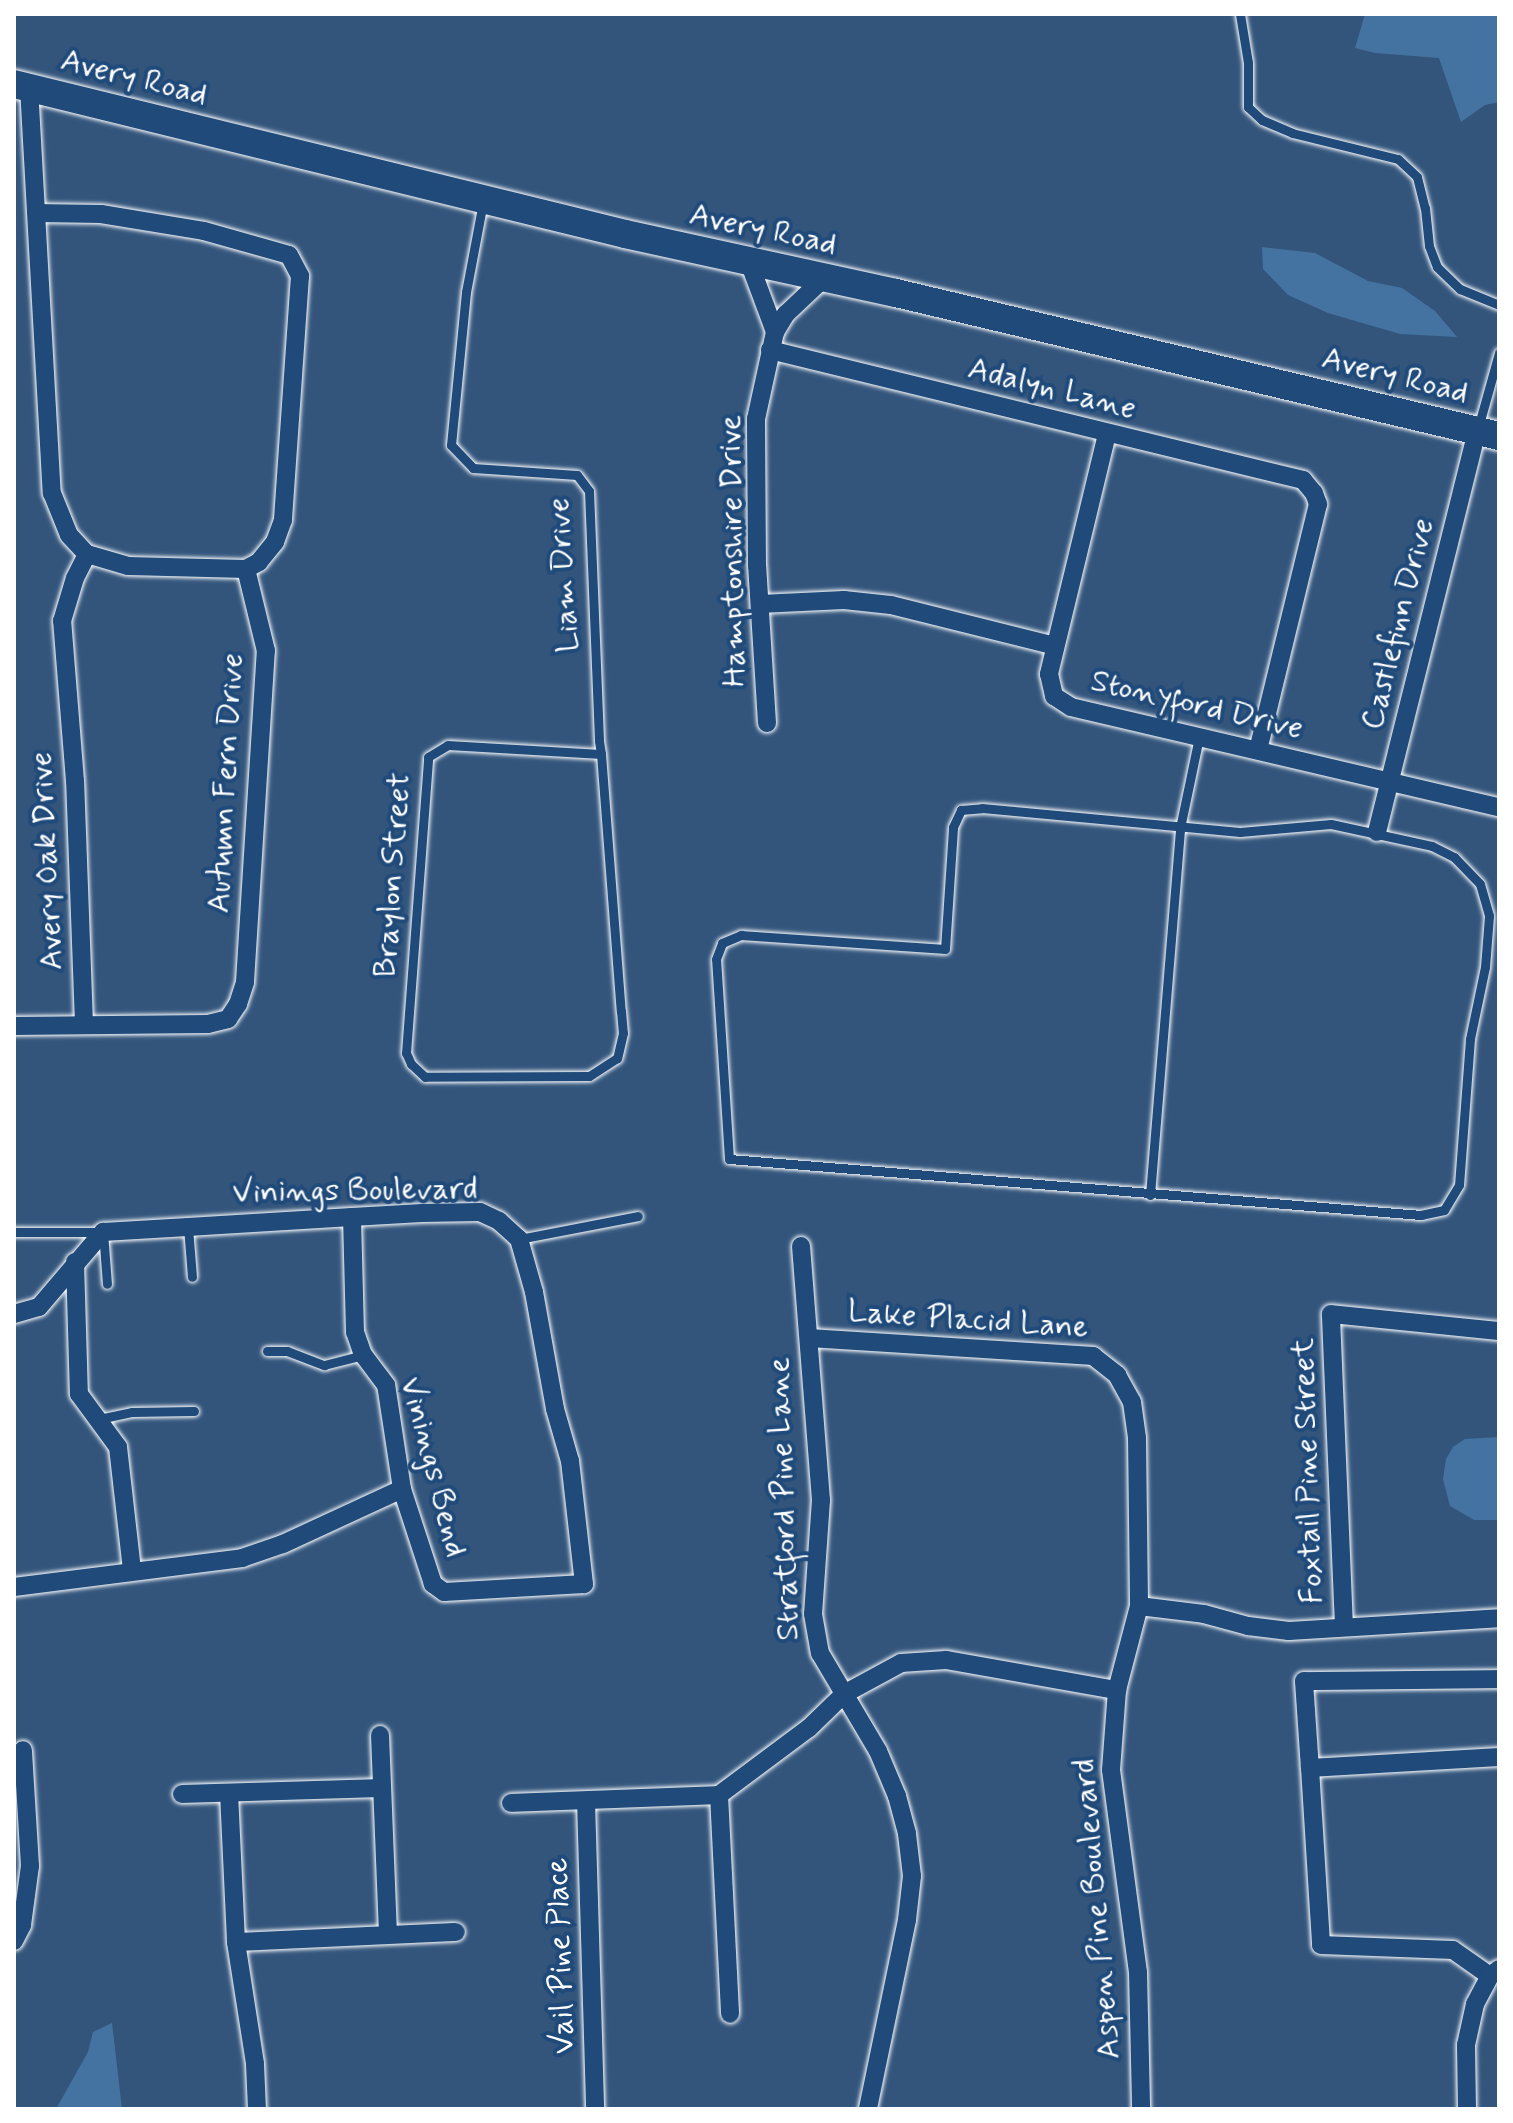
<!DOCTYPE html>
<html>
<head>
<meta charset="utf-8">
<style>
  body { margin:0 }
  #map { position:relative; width:1513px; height:2123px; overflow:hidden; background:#33557c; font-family:Mynerve,sans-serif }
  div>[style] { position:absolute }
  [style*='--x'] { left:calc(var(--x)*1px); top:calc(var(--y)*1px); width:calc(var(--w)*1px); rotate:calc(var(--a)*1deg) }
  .water>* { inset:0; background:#4573a1 }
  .roads { filter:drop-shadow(0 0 2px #fff) drop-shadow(0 0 2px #fff) }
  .service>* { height:9px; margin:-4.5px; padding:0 4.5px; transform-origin:4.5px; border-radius:4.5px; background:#1f4a7a }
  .minor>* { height:18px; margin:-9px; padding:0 9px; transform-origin:9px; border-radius:9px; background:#1f4a7a }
  .primary>* { height:28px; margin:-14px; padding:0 14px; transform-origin:14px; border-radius:14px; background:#1f4a7a }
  span { translate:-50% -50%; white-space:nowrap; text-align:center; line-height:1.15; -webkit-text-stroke:8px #1f4a7a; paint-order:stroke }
  .street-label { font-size:32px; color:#fff }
  .frame { position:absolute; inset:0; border:16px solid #fff; pointer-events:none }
</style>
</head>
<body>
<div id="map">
  <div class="water">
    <i style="clip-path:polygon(1365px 14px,1499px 14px,1499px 102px,1485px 105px,1461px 122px,1439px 58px,1375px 53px,1355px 48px)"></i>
    <i style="clip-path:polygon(1262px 247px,1315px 253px,1368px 281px,1402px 288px,1435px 311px,1457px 337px,1400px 334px,1328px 313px,1288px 295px,1263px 269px)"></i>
    <i style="clip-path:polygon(1499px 1437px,1499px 1520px,1474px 1520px,1450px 1506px,1443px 1479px,1446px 1459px,1453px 1447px,1465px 1439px)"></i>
    <i style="clip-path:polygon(112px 2023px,122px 2109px,56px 2109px,88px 2052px,93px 2032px)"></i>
  </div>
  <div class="roads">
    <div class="service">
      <i style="--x:1240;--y:14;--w:50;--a:80.7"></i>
      <i style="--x:1248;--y:63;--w:44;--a:90"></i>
      <i style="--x:1248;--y:107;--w:19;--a:43"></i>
      <i style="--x:1262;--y:120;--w:33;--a:23"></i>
      <i style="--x:1292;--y:133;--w:109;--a:13.8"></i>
      <i style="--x:1398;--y:159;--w:26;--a:43"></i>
      <i style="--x:1417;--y:177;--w:32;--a:76"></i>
      <i style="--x:1425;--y:208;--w:38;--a:84"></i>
      <i style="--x:1429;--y:246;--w:22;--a:69"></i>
      <i style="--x:1437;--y:267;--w:32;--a:44"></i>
      <i style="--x:1460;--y:289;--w:42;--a:22.3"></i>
      <i style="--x:483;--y:202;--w:92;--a:100.7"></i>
      <i style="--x:466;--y:292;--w:154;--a:95.6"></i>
      <i style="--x:451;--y:445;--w:32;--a:46"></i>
      <i style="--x:473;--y:468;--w:104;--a:3.9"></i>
      <i style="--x:577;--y:475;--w:20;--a:53"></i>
      <i style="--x:589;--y:491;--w:250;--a:87.7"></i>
      <i style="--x:599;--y:741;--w:13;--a:81"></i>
      <i style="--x:601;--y:754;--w:258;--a:85.6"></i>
      <i style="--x:621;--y:1011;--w:22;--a:85"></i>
      <i style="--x:623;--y:1033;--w:26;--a:103"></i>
      <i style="--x:617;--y:1058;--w:33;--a:147"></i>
      <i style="--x:589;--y:1076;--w:164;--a:179.7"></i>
      <i style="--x:425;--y:1077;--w:19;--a:-137"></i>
      <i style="--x:411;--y:1064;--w:12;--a:-114"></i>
      <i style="--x:406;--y:1053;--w:297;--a:-85.7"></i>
      <i style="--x:428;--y:757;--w:23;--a:-31"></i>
      <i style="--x:448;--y:745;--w:153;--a:3.4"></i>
      <i style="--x:1478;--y:428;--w:78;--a:-74.4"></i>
      <i style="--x:982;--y:808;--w:259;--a:5.3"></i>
      <i style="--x:1240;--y:832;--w:91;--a:-5"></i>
      <i style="--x:1331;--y:824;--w:103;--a:12.3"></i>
      <i style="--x:1432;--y:846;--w:25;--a:27"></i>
      <i style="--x:1454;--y:857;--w:37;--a:46"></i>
      <i style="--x:1480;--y:884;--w:33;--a:74"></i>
      <i style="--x:1489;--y:916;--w:51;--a:94.5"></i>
      <i style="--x:1485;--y:967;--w:74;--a:101.8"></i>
      <i style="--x:1470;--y:1039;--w:146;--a:94.3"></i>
      <i style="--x:1459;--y:1185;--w:29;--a:121"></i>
      <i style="--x:1444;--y:1210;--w:24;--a:168"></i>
      <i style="--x:1421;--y:1215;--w:694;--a:-175.37"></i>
      <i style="--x:729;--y:1159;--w:200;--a:-93.7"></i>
      <i style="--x:716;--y:959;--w:17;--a:-69"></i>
      <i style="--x:722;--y:943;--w:21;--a:-23"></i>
      <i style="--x:741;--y:935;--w:204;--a:3.9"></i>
      <i style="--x:945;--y:949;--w:122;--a:-86.2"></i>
      <i style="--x:953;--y:827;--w:19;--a:-65"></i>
      <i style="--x:961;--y:810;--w:21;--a:-5"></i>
      <i style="--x:1150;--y:1195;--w:368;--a:-85.3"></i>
      <i style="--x:1180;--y:828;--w:93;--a:-78.2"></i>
      <i style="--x:188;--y:1227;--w:50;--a:85.4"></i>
      <i style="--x:14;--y:1232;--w:89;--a:0"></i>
      <i style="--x:103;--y:1232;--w:52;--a:85.6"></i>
      <i style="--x:519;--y:1239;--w:121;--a:-10.9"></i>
      <i style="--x:267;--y:1351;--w:20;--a:0"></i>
      <i style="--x:287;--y:1351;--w:40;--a:21"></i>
      <i style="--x:324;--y:1365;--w:40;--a:-14.4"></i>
      <i style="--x:99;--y:1419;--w:34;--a:-12"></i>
      <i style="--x:132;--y:1412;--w:62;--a:-0.9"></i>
    </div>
    <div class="minor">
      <i style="--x:29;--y:87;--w:407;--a:86.8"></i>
      <i style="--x:52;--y:493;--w:45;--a:68"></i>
      <i style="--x:69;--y:535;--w:26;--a:47"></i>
      <i style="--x:37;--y:213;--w:64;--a:0.9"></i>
      <i style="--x:101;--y:214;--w:104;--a:9.4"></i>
      <i style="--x:204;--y:231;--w:88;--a:15.8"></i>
      <i style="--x:289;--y:255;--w:24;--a:62"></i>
      <i style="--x:300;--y:276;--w:245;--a:94"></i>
      <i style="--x:283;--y:520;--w:23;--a:110"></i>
      <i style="--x:275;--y:542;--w:26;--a:129"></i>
      <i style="--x:259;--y:562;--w:15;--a:152"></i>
      <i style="--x:246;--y:569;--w:118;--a:-178.5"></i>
      <i style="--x:128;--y:566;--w:43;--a:-163.7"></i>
      <i style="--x:749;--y:262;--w:75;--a:69.6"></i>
      <i style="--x:770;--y:350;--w:549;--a:13.71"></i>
      <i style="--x:1303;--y:480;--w:17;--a:50"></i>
      <i style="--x:1314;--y:493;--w:12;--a:70"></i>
      <i style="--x:1318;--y:504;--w:253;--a:103.7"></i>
      <i style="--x:1107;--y:434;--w:247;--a:103.6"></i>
      <i style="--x:1049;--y:674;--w:23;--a:77"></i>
      <i style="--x:1054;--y:696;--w:20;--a:33"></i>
      <i style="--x:1071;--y:707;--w:440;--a:13.2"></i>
      <i style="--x:760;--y:604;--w:84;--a:-2.7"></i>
      <i style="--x:844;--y:600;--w:47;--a:6.1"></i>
      <i style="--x:891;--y:605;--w:169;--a:14"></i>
      <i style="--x:767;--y:723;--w:157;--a:-93.6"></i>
      <i style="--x:757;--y:566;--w:147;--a:-90.4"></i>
      <i style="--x:756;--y:419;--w:89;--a:-77.7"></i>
      <i style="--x:775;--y:332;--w:21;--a:-59"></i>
      <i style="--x:786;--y:314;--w:51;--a:-43.4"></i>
      <i style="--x:1377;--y:832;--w:413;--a:-76"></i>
      <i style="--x:84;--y:1024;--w:243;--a:-92.1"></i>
      <i style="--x:75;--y:781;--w:161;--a:-94.6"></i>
      <i style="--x:62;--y:621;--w:45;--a:-73.2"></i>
      <i style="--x:75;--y:578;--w:27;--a:-63"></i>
      <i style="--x:14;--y:1026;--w:194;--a:-0.6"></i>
      <i style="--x:208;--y:1024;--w:21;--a:-14"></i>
      <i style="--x:228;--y:1019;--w:18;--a:-56"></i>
      <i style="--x:238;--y:1004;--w:23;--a:-72"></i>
      <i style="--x:245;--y:982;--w:332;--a:-86.4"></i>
      <i style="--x:266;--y:651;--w:84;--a:-103.7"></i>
      <i style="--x:801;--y:1246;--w:255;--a:85.5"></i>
      <i style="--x:821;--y:1500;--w:114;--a:94"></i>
      <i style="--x:813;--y:1614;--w:40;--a:80"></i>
      <i style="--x:820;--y:1653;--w:114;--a:59.4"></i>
      <i style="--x:878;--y:1751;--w:49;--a:67.1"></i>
      <i style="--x:897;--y:1796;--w:39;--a:75"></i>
      <i style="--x:907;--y:1834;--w:42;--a:83.2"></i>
      <i style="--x:912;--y:1876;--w:44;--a:96.5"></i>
      <i style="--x:907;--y:1920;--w:193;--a:101.7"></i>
      <i style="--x:75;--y:1262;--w:132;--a:88.3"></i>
      <i style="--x:79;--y:1394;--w:66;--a:53.7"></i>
      <i style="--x:118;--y:1447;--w:124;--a:83.5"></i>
      <i style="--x:14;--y:1314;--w:26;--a:-16"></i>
      <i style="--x:39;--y:1307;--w:99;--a:-49.5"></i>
      <i style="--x:103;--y:1232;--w:85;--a:-3.4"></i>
      <i style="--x:188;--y:1227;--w:164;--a:-3.5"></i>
      <i style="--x:352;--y:1217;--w:70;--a:-3.3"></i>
      <i style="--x:422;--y:1213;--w:58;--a:-1"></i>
      <i style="--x:480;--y:1212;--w:21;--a:25"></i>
      <i style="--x:499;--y:1221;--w:27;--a:42"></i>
      <i style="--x:519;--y:1239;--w:55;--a:74.2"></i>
      <i style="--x:534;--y:1292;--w:119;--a:79.8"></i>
      <i style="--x:555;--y:1409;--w:54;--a:73.9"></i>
      <i style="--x:570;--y:1461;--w:124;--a:83.5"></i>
      <i style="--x:584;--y:1584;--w:140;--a:176.7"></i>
      <i style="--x:444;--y:1592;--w:14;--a:-144"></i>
      <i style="--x:433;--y:1584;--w:100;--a:-108.1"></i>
      <i style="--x:402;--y:1489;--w:105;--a:-98.7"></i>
      <i style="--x:386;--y:1385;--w:38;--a:-127"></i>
      <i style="--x:363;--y:1355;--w:24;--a:-109"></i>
      <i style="--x:355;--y:1332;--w:115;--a:-91.5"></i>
      <i style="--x:809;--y:1338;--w:285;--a:3.6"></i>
      <i style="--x:1093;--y:1356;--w:31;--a:38"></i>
      <i style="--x:1117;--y:1375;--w:31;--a:61"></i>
      <i style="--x:1132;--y:1402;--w:36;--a:82"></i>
      <i style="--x:1137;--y:1438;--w:168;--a:89.3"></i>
      <i style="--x:1139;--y:1606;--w:87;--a:104.7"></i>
      <i style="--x:1117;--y:1690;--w:80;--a:94.3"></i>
      <i style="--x:1111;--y:1770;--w:204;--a:82.4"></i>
      <i style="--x:1138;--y:1972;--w:137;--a:88.7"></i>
      <i style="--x:14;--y:1587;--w:230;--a:-7.2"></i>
      <i style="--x:242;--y:1558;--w:43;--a:-18.9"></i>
      <i style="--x:283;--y:1544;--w:131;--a:-24.8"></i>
      <i style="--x:1139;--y:1606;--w:65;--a:7"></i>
      <i style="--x:1204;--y:1614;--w:46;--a:15.3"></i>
      <i style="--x:1248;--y:1626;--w:41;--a:7"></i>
      <i style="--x:1289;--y:1631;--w:210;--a:-3.5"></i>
      <i style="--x:1344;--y:1627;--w:313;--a:-92.4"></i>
      <i style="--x:1331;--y:1314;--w:169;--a:5.8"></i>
      <i style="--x:1499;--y:1679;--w:195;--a:179.4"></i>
      <i style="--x:1304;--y:1681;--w:87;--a:86.1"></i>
      <i style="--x:1310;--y:1768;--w:189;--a:-3.3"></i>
      <i style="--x:380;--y:1735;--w:200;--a:87.7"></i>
      <i style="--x:1310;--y:1768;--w:177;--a:86.4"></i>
      <i style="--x:1321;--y:1945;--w:132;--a:2.2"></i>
      <i style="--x:1453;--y:1950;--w:45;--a:35.1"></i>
      <i style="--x:229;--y:1793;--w:149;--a:87.3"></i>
      <i style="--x:236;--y:1942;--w:123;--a:81.1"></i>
      <i style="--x:255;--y:2064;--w:45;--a:87.5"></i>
      <i style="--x:182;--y:1794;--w:199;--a:-1.7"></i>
      <i style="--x:719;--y:1795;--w:219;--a:87.1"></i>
      <i style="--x:586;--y:1801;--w:308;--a:88.3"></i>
      <i style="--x:511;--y:1803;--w:208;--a:-2.2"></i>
      <i style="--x:719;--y:1795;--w:112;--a:-36.7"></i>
      <i style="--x:809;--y:1728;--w:49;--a:-44.2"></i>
      <i style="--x:844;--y:1694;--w:65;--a:-28.5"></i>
      <i style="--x:901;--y:1663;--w:45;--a:-3.8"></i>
      <i style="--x:946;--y:1660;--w:174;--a:10"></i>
      <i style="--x:14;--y:1941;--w:18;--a:-63"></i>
      <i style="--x:22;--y:1925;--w:60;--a:-82.3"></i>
      <i style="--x:30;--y:1866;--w:116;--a:-93.5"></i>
      <i style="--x:236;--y:1942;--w:220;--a:-2.6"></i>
      <i style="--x:1467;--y:2109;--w:64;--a:-90.9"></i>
      <i style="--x:1466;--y:2045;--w:42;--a:-77.6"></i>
      <i style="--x:1475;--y:2004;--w:32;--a:-62"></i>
      <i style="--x:1490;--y:1976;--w:11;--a:-38"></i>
    </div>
    <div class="primary">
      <i style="--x:14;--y:84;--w:629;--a:13.79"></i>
      <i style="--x:625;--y:234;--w:277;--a:12.3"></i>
      <i style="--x:896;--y:293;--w:620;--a:13.34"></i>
    </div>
  </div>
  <div class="street-label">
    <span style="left:134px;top:78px;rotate:14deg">Avery Road</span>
    <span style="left:763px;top:230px;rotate:12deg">Avery Road</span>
    <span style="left:1395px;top:376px;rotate:14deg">Avery Road</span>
    <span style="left:1052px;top:389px;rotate:14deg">Adalyn Lane</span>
    <span style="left:733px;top:551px;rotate:-91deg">Hamptonshire Drive</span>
    <span style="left:564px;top:575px;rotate:-94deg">Liam Drive</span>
    <span style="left:1398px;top:624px;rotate:-76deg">Castlefinn Drive</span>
    <span style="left:1197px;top:705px;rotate:13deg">Stonyford Drive</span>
    <span style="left:226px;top:783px;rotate:-87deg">Autumn Fern Drive</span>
    <span style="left:47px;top:861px;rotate:-93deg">Avery Oak Drive</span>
    <span style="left:393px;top:875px;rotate:-86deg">Braylon Street</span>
    <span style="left:355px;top:1191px;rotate:-1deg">Vinings Boulevard</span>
    <span style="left:968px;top:1320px;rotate:4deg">Lake Placid Lane</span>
    <span style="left:433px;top:1467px;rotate:75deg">Vinings Bend</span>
    <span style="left:1308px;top:1471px;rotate:-92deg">Foxtail Pine Street</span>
    <span style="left:784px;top:1499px;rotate:-92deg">Stratford Pine Lane</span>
    <span style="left:1097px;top:1909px;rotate:-95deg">Aspen Pine Boulevard</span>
    <span style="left:561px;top:1956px;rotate:-92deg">Vail Pine Place</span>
  </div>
  <div class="frame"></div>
</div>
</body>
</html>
